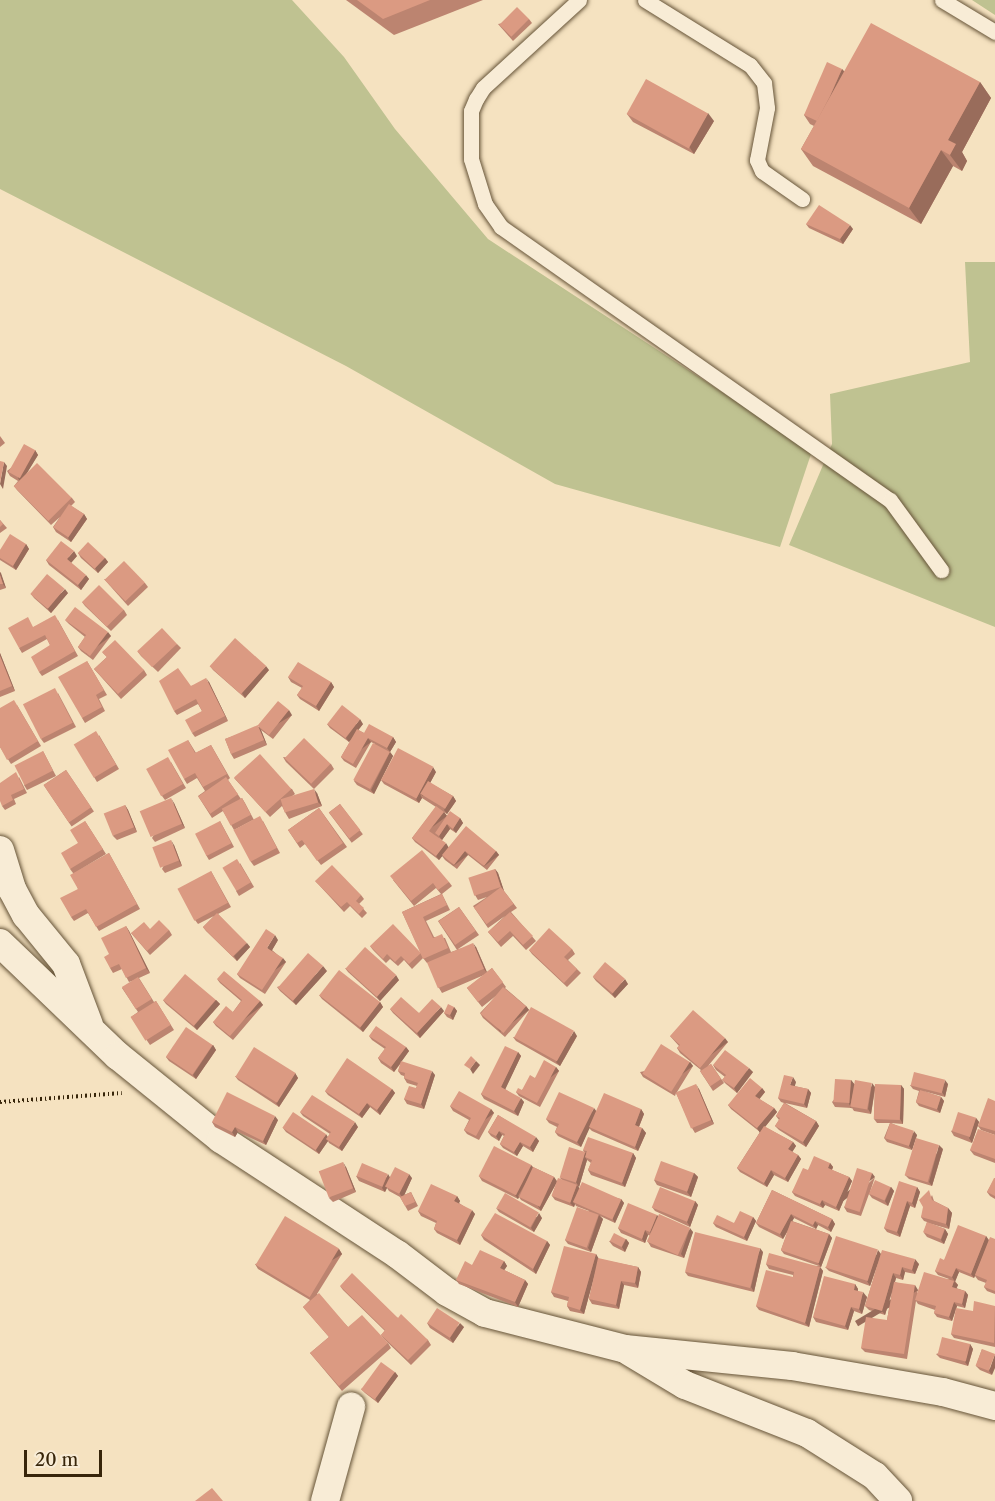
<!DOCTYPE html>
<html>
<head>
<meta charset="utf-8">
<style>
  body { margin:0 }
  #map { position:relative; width:995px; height:1501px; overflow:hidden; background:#f5e2c0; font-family:"Libre Caslon Text",serif }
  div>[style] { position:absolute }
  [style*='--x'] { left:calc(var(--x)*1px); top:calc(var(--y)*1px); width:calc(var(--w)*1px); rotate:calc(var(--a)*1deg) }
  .green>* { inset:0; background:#bfc291 }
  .path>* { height:4px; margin-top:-2px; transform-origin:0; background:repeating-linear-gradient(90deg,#37250a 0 1.5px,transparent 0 4.5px) }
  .roads { filter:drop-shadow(0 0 2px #665438) drop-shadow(0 0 2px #665438) }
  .service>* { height:15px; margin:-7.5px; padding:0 7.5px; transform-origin:7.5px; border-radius:7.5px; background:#f8ecd6 }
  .minor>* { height:28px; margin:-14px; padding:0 14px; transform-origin:14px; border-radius:14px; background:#f8ecd6 }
  .wall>* { inset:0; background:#bc8470; transform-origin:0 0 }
  .shaded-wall>* { inset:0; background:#996c5b; transform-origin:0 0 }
  .building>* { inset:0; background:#db9a82; transform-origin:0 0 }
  span { translate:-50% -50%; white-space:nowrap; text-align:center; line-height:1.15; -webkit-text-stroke:4.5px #f8ecd6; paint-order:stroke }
  .scale { position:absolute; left:24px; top:1450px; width:78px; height:27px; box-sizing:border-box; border:3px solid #37250a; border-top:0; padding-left:8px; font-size:18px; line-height:21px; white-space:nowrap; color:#37250a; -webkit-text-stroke:4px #f8ecd6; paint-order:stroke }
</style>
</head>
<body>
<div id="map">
  <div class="green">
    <i style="clip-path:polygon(0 0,292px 0,344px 57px,395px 129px,488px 239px,812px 451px,780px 547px,555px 484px,346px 366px,0 189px)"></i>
    <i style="clip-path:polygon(972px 0,995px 0,995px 15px)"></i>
    <i style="clip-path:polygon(965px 262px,995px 262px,995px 627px,789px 545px,832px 444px,830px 394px,970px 362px)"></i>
  </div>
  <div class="path">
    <i style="--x:0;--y:1102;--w:122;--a:-4.2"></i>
  </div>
  <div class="roads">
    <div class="service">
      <i style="--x:579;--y:0;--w:130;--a:137.5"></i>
      <i style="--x:483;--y:88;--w:13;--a:122"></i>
      <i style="--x:476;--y:99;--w:13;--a:113"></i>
      <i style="--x:471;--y:111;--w:48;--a:90"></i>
      <i style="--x:471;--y:159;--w:47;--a:72.7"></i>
      <i style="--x:485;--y:204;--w:28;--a:55"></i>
      <i style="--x:501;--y:227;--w:475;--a:35.1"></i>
      <i style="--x:890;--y:500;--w:87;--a:53.9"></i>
      <i style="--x:645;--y:0;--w:123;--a:31.8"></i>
      <i style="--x:750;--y:65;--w:23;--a:52"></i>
      <i style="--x:764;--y:83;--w:25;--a:83"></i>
      <i style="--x:767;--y:108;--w:53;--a:100.9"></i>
      <i style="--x:757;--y:160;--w:12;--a:66"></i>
      <i style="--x:762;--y:171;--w:49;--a:35"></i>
      <i style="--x:942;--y:0;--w:62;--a:31.1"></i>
    </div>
    <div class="minor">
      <i style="--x:0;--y:850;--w:41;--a:72.9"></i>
      <i style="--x:12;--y:889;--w:30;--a:62"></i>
      <i style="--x:26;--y:915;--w:63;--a:50.8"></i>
      <i style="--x:66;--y:964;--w:65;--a:69.3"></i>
      <i style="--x:0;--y:943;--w:163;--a:43.8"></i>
      <i style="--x:118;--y:1056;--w:132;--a:38.9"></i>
      <i style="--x:221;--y:1139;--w:210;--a:33.2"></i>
      <i style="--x:397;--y:1254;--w:63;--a:37.2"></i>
      <i style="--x:447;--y:1292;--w:43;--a:28.9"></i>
      <i style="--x:485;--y:1313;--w:145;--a:14.4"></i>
      <i style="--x:625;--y:1349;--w:168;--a:5.8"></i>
      <i style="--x:792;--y:1366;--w:153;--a:9.8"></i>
      <i style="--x:943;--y:1392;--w:54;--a:15.1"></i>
      <i style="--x:630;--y:1352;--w:64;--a:31"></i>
      <i style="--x:685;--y:1385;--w:131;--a:21.5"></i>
      <i style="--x:807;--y:1433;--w:80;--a:32.3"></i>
      <i style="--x:875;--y:1476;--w:34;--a:47"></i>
      <i style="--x:325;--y:1501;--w:98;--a:-74.5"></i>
    </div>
  </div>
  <div class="wall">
    <i style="clip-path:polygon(346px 0,483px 0,394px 35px)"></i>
    <i style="clip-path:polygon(529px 19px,532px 23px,513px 41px,498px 24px)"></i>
    <i style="clip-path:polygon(842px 69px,844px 71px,980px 82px,991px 98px,962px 152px,967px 161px,962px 171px,953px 166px,921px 224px,813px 166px,801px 149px,814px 126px,810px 124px,804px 115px)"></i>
    <i style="clip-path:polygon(627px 114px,714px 121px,694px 154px,633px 122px)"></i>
    <i style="clip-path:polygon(806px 224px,853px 229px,843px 244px,809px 228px)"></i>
    <i style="clip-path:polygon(0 436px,5px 443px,0 447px)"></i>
    <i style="clip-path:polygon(35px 450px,38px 455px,26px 474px,72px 498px,75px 502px,71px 506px,84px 514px,87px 519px,71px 542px,56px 532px,53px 527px,60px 517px,51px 525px,17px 490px,14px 486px,18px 481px,10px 476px,7px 471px)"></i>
    <i style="clip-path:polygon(0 520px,7px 528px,0 533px)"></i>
    <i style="clip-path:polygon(26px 544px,29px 549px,16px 570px,0 560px,0 550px)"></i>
    <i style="clip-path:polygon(78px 553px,105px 558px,108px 562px,98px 573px,81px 558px)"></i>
    <i style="clip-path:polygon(77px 556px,71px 563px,89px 579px,81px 590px,49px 565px,46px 560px)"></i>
    <i style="clip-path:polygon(0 572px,6px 588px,0 590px)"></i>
    <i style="clip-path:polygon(104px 579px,145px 583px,148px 587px,128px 606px)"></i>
    <i style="clip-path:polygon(68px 593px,51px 613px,34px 598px,31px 594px)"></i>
    <i style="clip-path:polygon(82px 602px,124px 610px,127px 615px,111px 631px,85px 606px)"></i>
    <i style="clip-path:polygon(58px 620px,78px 656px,42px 676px,39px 672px,50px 645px,47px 639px,22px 653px,19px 648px,34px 627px)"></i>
    <i style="clip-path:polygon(65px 620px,111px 636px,93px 660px,81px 651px,78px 647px,85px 637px,69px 624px)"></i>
    <i style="clip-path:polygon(177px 644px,181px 648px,158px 672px,141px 656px,138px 652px)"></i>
    <i style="clip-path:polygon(102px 652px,144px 670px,147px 675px,121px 699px,94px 669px,107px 657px)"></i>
    <i style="clip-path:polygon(0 653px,15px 691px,0 697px)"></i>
    <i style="clip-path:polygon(87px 661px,107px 695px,99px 699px,105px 711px,85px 723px,82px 718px)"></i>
    <i style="clip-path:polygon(210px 666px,269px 670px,245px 698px,213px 670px)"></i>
    <i style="clip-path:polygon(288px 677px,331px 682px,334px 687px,319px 711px,300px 699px,297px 695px,302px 688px,291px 682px)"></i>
    <i style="clip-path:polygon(209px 682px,228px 721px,195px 737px,192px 733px,202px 711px,198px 704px,177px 715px,174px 711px,191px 686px)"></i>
    <i style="clip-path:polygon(58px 693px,76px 727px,44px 743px,41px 739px)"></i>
    <i style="clip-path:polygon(17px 705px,41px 746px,11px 764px,0 747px)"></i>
    <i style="clip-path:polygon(292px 715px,273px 739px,261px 730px,267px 745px,234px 759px,231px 754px,225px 739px)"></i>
    <i style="clip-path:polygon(327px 724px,363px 724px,358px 730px,364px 733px,393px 737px,396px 742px,390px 752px,393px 756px,374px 794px,357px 785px,354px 781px,375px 744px,371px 742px,356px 768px,344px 761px,341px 757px,351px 740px,349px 742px,330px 728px)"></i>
    <i style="clip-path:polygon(99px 735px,119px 769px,97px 782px,94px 777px)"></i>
    <i style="clip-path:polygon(188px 740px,196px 753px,211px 745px,230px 778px,228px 780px,241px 799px,242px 798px,245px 803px,254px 820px,263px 821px,280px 853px,254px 866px,251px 862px,253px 820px,234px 830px,223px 811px,212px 818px,198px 796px,205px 791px,197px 778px,187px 784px,184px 779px)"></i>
    <i style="clip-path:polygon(43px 751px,56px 776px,27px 790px,24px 785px)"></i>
    <i style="clip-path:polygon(283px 757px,331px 764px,334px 769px,314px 789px,286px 762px)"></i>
    <i style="clip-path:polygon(171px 762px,186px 788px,165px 800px,162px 796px)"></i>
    <i style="left:66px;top:770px;width:50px;height:27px;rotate:56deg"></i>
    <i style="clip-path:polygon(436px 772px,430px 783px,453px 796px,456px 801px,447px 814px,444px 812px,447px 816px,460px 818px,463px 823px,456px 833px,450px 829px,442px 840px,438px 838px,449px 848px,496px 851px,499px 855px,487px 870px,468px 855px,457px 869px,445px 860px,442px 856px,439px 860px,415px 842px,412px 838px,436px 807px,422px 798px,419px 803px,384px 784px,381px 780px)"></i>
    <i style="clip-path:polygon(19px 777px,27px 793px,14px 799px,16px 804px,5px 810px,2px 806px)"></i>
    <i style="clip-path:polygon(234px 778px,292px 789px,295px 794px,291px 797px,317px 793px,322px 806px,289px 819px,286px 814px,282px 806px,270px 817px)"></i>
    <i style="clip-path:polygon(174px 803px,185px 828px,155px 842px,152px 838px)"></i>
    <i style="left:340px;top:804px;width:38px;height:14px;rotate:53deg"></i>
    <i style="clip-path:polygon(125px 805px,128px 810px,137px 832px,117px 840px,113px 836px)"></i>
    <i style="clip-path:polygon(319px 808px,347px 847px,321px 865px,305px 844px,300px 848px,288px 830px)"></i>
    <i style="clip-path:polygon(85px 821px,106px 854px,76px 872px,109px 853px,140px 909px,99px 931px,88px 913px,74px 921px,71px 917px,78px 889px,73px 873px,70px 869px,78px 843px)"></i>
    <i style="clip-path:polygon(220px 821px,234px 847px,209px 860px,206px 855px)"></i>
    <i style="clip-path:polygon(174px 845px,182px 866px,165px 873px,162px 869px)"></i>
    <i style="clip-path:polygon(240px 863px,254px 887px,239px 896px,236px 891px)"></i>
    <i style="clip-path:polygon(495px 869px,498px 873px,504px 891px,517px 908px,511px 912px,536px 941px,526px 950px,513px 936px,501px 947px,488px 932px,505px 916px,488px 928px,473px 906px,487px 897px,478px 900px,475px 895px)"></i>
    <i style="clip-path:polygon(211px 871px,231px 907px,218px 914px,250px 947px,237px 961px,206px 931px,203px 927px,214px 916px,198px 924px,195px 920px)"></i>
    <i style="clip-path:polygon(393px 880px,449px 882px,452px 886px,442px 894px,450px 910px,426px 921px,434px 937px,445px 938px,451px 952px,457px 950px,438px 921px,459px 907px,479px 935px,458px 949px,476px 947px,487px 972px,492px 968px,506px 987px,505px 988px,526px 1006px,529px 1010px,505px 1037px,483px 1018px,480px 1013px,497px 995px,482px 1007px,467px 988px,484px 975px,442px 993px,439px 988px,428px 963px,427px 963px,423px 958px,412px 969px,404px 960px,398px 966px,390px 959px,386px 963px,373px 950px,370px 946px,421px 953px,402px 912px,441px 894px,436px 888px,414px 906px)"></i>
    <i style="clip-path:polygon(315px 881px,361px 895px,364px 899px,359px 904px,367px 913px,362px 918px,350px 906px,344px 912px,319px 885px)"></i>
    <i style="clip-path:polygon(126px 926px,129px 931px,150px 973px,139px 978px,154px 1002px,156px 1001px,174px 1030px,150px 1045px,131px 1017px,138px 1012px,122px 988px,135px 980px,129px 982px,122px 969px,113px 973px,110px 968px,109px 954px)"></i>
    <i style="clip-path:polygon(150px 929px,169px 930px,172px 935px,150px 955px,131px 933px)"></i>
    <i style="clip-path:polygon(278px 940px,272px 950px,286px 962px,265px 994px,240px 978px,237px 974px)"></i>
    <i style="clip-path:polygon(572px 949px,575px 954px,568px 960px,581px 973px,567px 987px,532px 954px,529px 950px)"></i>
    <i style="clip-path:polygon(345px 968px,399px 980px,380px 1001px,348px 972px)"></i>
    <i style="clip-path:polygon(327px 971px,296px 1005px,280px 991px,277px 987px)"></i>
    <i style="clip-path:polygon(593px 977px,628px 984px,615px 998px,596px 981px)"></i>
    <i style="clip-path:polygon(217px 979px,260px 1001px,263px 1005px,233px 1040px,216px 1026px,213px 1022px,233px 1012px,241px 1001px,220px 983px)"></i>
    <i style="clip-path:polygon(319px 995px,380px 1002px,383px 1007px,363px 1032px,322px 999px)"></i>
    <i style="clip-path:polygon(163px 1000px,216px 1000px,220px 1004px,197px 1030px,166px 1004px)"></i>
    <i style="clip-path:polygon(454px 1007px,457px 1011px,453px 1020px,447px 1017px,444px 1013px)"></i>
    <i style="clip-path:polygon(390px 1009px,419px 1013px,444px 1011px,420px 1038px,393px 1013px)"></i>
    <i style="clip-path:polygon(369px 1036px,406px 1047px,409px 1051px,401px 1062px,435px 1075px,424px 1109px,407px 1104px,404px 1099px,416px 1088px,417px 1086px,407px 1083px,404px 1078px,404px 1076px,401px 1075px,398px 1071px,401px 1063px,394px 1072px,381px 1063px,378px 1058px,385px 1049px,372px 1040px)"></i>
    <i style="clip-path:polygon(577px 1036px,560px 1066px,516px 1041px,513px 1037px)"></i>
    <i style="clip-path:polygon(670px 1036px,728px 1042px,708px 1066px,711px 1064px,724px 1083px,713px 1091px,700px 1071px,701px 1070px,680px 1053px,677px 1048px,679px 1046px)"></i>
    <i style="clip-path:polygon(213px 1045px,216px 1050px,196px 1079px,169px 1061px,166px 1057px)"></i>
    <i style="clip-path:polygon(518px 1052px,521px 1056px,505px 1089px,524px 1102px,518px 1116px,484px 1099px,481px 1094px)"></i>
    <i style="clip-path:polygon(690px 1062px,693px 1066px,677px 1092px,699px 1089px,714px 1124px,695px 1133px,692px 1128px,676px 1093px,675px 1096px,643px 1077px,640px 1072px)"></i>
    <i style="clip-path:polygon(713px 1065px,753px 1072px,737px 1093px,726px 1084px,722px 1080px,725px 1077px,716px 1070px)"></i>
    <i style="clip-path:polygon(556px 1067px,559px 1071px,540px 1107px,519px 1096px,516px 1092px,522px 1090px,535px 1078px)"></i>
    <i style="clip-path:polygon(295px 1073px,298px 1078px,279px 1107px,238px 1080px,235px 1076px)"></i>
    <i style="clip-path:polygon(851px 1080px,854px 1084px,875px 1087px,901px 1085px,904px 1089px,903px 1124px,891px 1123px,917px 1135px,912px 1150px,887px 1142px,884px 1138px,890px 1123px,877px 1123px,874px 1119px,875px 1090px,871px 1114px,854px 1111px,852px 1108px,835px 1107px,832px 1102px)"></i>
    <i style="clip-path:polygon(796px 1082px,794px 1086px,808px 1089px,811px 1093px,807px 1108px,785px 1103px,816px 1121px,819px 1126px,806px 1147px,779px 1130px,775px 1126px,779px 1120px,776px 1116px,784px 1103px,781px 1102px,778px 1098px)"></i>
    <i style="clip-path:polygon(948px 1084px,945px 1097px,923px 1091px,941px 1097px,944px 1101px,940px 1113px,919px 1106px,916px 1102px,919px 1091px,913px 1089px,910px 1085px)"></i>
    <i style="clip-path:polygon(762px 1088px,765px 1092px,759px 1099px,774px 1108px,777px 1112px,765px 1127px,793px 1142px,796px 1146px,792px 1152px,798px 1155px,801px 1159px,788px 1182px,774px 1175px,767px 1187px,740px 1172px,737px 1168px,760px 1132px,731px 1109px,728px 1105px)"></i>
    <i style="clip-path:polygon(392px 1089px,395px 1093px,380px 1115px,370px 1107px,362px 1118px,328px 1095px,325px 1091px)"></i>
    <i style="clip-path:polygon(995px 1101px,995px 1135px,981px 1130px,978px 1126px)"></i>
    <i style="clip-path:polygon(450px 1106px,491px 1109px,494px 1113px,479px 1140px,467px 1134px,464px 1130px,469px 1120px,453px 1111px)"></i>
    <i style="clip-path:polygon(641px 1109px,644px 1114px,639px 1127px,642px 1128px,646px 1133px,638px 1151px,592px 1131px,589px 1128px,581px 1147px,558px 1136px,555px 1132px,557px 1127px,549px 1123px,546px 1119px,596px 1111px)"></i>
    <i style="clip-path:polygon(300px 1112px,358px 1127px,342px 1151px,329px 1143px,328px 1141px,319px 1154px,286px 1132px,283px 1128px,328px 1137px,330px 1134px,303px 1116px)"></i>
    <i style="clip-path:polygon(498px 1115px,539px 1141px,533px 1152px,523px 1146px,517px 1156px,503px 1148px,500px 1144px,504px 1136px,502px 1135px,499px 1141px,491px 1136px,488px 1132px)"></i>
    <i style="clip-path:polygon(976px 1118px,979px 1122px,972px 1143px,954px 1136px,951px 1131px)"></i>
    <i style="clip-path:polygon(278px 1120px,266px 1145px,238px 1132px,235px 1137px,215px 1127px,212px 1122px)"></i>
    <i style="clip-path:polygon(995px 1135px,995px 1163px,974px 1155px,970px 1150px)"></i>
    <i style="clip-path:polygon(943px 1149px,932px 1186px,909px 1179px,905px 1175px)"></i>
    <i style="clip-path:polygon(583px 1150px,633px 1153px,636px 1158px,625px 1187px,591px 1175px,588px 1170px,591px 1163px,587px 1160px,579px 1187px,578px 1186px,579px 1188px,621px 1199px,624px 1203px,615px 1223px,600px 1216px,603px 1219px,591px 1252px,568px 1244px,565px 1240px,589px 1211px,576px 1206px,575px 1204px,574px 1207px,555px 1200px,552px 1196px,557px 1182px,541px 1211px,521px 1200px,519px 1197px,518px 1199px,482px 1181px,479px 1176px,531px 1165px,533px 1167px,554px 1177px,557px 1181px,562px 1180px,560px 1178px,584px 1152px)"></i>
    <i style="clip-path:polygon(830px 1163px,833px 1167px,832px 1170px,849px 1177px,852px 1181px,839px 1211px,825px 1205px,823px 1208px,795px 1196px,792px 1192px,808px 1170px)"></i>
    <i style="clip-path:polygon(346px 1167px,356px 1192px,333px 1202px,329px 1198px)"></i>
    <i style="clip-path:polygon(694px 1173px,698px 1177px,691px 1197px,657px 1185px,654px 1180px)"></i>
    <i style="clip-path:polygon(356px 1176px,412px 1178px,404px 1195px,411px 1192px,418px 1206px,408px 1211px,400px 1197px,389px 1191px,387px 1188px,385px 1192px,359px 1181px)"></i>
    <i style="clip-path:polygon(875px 1177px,870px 1192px,891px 1187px,894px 1191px,888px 1206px,872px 1198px,869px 1194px,861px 1216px,847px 1212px,844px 1207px)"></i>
    <i style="clip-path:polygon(995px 1178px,995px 1199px,990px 1196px,987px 1192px)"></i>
    <i style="clip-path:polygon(917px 1187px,920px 1192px,915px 1208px,910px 1206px,900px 1237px,887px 1232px,884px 1228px)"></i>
    <i style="clip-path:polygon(772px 1190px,832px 1219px,835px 1224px,831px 1232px,818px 1225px,816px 1229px,794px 1218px,792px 1221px,829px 1234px,832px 1238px,821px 1267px,820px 1267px,823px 1271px,809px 1327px,759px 1310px,756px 1306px,793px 1277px,793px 1275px,769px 1269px,766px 1264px,819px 1266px,784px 1254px,781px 1250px,788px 1231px,783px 1239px,759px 1227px,756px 1223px)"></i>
    <i style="clip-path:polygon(932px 1195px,934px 1201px,948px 1208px,952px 1213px,949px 1229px,928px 1223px,945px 1229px,948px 1234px,944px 1244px,927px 1237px,924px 1233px,927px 1222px,924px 1221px,921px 1217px)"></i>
    <i style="clip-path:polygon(457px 1196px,460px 1201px,459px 1203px,475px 1214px,460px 1245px,437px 1233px,434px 1229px,436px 1223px,421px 1216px,418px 1211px)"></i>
    <i style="clip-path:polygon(695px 1201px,698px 1205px,690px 1227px,655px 1211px,652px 1207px)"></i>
    <i style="clip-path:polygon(496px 1208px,542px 1218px,534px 1232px,499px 1212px)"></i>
    <i style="clip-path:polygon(657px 1215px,658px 1217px,693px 1232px,684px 1258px,651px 1247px,648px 1242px,651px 1236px,648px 1235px,645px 1243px,621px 1233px,618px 1228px)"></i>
    <i style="clip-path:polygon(753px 1217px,756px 1221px,747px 1241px,716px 1227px,713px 1223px,734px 1223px)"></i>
    <i style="clip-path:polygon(481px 1235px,547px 1241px,550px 1245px,536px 1274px,484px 1240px)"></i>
    <i style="clip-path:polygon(986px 1236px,989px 1240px,995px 1239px,995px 1294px,987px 1291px,984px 1287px,986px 1283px,978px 1280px,975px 1276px,974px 1278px,959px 1272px,955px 1281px,958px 1285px,956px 1288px,965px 1291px,968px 1295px,965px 1308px,957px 1306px,952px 1321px,937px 1317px,934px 1313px,935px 1310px,918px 1304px,916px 1301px,907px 1359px,865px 1352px,861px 1348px,887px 1320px,892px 1292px,885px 1315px,869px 1310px,865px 1306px,879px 1261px,870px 1286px,829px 1271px,825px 1267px,881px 1254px,919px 1264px,915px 1274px,905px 1272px,903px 1280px,896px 1278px,895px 1282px,918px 1290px,917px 1293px,949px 1279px,938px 1275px,935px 1271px,944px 1260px)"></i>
    <i style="clip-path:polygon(626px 1239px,629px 1243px,625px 1252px,613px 1246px,609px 1241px)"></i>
    <i style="clip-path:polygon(339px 1249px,342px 1254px,317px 1294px,348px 1327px,388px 1343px,391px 1348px,342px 1391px,310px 1353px,329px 1337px,303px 1307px,310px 1300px,258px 1269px,255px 1264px)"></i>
    <i style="clip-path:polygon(763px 1252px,754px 1292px,688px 1276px,685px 1272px)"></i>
    <i style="clip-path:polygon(596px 1254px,598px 1259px,638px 1267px,641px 1272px,638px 1288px,624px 1285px,619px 1309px,592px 1304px,589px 1299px,597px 1266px,584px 1314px,570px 1311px,567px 1306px,568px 1301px,554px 1297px,551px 1292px)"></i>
    <i style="clip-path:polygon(504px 1261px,507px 1266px,504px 1270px,525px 1280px,528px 1284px,518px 1307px,459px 1284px,456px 1280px,472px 1265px)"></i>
    <i style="clip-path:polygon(855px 1284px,858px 1289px,858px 1291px,867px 1297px,862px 1314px,854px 1311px,848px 1330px,816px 1322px,813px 1317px)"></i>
    <i style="clip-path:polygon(340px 1286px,398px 1318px,428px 1340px,431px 1345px,411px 1365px,384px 1339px,381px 1335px,385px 1331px,343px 1290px)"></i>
    <i style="clip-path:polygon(995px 1306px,995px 1347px,954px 1338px,951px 1334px,973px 1311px)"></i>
    <i style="clip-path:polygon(427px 1323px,464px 1327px,453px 1343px,430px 1328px)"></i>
    <i style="clip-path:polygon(970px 1344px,973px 1349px,968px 1366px,940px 1358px,936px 1354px)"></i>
    <i style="clip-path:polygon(982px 1349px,992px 1375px,980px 1370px,976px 1366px)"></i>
    <i style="clip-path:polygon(395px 1372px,398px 1376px,378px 1403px,365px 1393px,361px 1389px)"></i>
  </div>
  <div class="shaded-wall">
    <i style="clip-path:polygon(842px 69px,848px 77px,819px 122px)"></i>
    <i style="clip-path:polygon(980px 82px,991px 98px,962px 152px,967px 161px,962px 171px,950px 155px,948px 140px)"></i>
    <i style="clip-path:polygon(708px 113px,714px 121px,694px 154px,688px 145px)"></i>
    <i style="clip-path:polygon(941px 150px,953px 166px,921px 224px,909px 208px)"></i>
    <i style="clip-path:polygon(850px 225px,853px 229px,843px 244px,840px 239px)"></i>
    <i style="clip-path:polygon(35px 450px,38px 455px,21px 483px,18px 478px)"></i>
    <i style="clip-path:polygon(4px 462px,7px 466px,3px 489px,0 484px)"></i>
    <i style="clip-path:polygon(84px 514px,87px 519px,71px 542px,68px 538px)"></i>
    <i style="clip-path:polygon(26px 544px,29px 549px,16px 570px,13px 566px)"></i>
    <i style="clip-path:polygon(74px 551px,77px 556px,70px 564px,67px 559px)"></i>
    <i style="clip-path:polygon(105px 558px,108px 562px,98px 573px,95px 568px)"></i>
    <i style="clip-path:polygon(0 572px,1px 573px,6px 588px,3px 584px,0 575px)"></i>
    <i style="clip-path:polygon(86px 575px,89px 579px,81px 590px,78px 585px)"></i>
    <i style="clip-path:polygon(65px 589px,68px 593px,51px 613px,47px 608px)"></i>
    <i style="left:108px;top:632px;width:5px;height:30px;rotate:53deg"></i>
    <i style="clip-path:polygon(0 653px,15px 691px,12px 686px,0 656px)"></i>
    <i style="clip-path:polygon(266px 666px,269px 670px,245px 698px,242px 693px)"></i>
    <i style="clip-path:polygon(206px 678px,209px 682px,228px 721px,225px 716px)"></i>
    <i style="clip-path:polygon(331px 682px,334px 687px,319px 711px,316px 706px)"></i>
    <i style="left:289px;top:710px;width:6px;height:32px;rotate:59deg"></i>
    <i style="clip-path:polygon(360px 719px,363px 724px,349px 742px,346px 738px)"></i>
    <i style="clip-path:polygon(258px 726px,261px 730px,267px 745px,264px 740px)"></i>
    <i style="clip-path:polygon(393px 737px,396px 742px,390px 752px,393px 756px,374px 794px,371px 790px,390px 752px,387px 748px)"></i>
    <i style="left:368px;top:738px;width:5px;height:30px;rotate:53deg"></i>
    <i style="clip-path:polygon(433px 767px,436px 772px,423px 796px,420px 794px,422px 798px,419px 803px,416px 799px)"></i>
    <i style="clip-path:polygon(314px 789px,317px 793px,322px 806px,318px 802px)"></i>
    <i style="clip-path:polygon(453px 796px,456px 801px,447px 814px,444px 810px)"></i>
    <i style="clip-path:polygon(171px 798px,174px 803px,185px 828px,182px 824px)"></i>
    <i style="clip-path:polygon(125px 805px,128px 810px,137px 832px,134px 827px)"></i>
    <i style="left:444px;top:812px;width:5px;height:24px;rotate:53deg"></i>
    <i style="clip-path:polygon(460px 818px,463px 823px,456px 833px,453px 829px)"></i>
    <i style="clip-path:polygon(447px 824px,450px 829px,442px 840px,439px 836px)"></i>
    <i style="clip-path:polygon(171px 840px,174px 845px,182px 866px,179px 861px)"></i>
    <i style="clip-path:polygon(446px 843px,449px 848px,439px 860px,436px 856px)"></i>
    <i style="left:465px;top:851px;width:5px;height:18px;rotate:53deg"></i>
    <i style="left:496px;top:851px;width:5px;height:19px;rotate:53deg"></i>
    <i style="clip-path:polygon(495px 869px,498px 873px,504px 891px,501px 887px)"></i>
    <i style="clip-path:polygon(126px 926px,129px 931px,150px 973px,146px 968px)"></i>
    <i style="clip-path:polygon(275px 935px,278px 940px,271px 952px,267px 948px)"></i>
    <i style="clip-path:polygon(247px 943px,250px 947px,237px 961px,234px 956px)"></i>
    <i style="clip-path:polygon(473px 943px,476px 947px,487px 973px,484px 969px)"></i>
    <i style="left:283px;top:958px;width:5px;height:38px;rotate:53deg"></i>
    <i style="clip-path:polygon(323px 966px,327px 971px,296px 1005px,293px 1001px)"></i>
    <i style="clip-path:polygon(396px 975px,399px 980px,380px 1001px,377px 997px)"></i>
    <i style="clip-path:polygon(625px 979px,628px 984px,615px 998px,612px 994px)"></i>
    <i style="clip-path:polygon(216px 1000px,220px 1004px,197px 1030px,194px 1026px)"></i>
    <i style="left:260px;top:1001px;width:5px;height:46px;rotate:53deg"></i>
    <i style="clip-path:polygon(380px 1002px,383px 1007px,363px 1032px,360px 1028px)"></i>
    <i style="left:526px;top:1006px;width:5px;height:36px;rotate:53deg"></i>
    <i style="clip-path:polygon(441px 1007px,444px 1011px,420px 1038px,417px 1033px)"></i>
    <i style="clip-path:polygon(454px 1007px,457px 1011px,453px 1020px,450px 1015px)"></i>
    <i style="clip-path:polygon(574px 1031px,577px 1036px,560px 1066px,556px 1062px)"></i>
    <i style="left:725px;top:1038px;width:5px;height:39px;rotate:53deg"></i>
    <i style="clip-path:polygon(213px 1045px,216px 1050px,196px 1079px,193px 1075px)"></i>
    <i style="clip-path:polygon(406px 1047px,409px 1051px,394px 1072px,391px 1067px)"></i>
    <i style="clip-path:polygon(518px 1052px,521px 1056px,504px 1092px,501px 1087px)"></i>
    <i style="clip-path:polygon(476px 1061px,480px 1065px,473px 1074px,470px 1069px)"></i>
    <i style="left:690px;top:1062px;width:5px;height:35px;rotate:53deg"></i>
    <i style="left:556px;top:1067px;width:5px;height:41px;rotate:53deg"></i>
    <i style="clip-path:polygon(749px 1068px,753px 1072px,737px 1093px,734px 1088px)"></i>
    <i style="clip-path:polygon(432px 1071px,435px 1075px,424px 1109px,421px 1104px)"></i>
    <i style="clip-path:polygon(295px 1073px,298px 1078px,279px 1107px,276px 1103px)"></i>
    <i style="clip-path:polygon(793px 1077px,796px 1082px,794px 1089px,790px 1085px)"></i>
    <i style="clip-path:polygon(851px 1080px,855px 1085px,850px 1107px,852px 1109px,849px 1104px)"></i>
    <i style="clip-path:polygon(945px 1080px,948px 1084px,945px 1097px,942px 1092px)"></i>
    <i style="clip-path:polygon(872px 1083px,875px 1087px,871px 1114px,868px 1109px)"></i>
    <i style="clip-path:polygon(696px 1084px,699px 1089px,714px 1124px,711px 1120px)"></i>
    <i style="clip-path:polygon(901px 1085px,904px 1089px,903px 1124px,900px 1119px)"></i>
    <i style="clip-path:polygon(762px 1088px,765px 1092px,758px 1101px,755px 1096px)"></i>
    <i style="clip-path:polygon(392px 1089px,395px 1093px,380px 1115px,377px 1110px)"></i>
    <i style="clip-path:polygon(808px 1089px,811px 1093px,807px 1108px,804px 1104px)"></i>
    <i style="clip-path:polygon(941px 1097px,944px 1101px,940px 1113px,937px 1109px)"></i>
    <i style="clip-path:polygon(521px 1098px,524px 1102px,518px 1116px,514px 1111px)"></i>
    <i style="clip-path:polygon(367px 1103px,370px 1107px,362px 1118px,359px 1114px)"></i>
    <i style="clip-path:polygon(594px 1108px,597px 1112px,581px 1147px,577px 1142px)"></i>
    <i style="clip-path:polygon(774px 1108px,777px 1112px,760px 1133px,757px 1128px)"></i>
    <i style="left:491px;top:1109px;width:5px;height:31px;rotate:53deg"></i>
    <i style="clip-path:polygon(641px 1109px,644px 1114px,638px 1129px,635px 1125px)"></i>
    <i style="clip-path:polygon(275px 1116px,278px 1120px,266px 1145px,263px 1141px)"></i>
    <i style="clip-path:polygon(976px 1118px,979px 1122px,972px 1143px,969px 1138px)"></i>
    <i style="clip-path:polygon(816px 1121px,819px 1126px,806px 1147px,803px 1142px)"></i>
    <i style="clip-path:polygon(355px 1122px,358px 1127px,342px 1151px,339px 1147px)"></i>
    <i style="clip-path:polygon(235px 1127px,238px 1132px,235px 1137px,232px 1132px)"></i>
    <i style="clip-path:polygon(642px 1128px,646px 1133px,638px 1151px,635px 1147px)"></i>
    <i style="clip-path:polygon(499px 1131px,502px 1135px,499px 1141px,496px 1136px)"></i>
    <i style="clip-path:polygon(914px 1131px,917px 1135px,912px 1150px,909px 1146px)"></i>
    <i style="clip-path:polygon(326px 1134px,329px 1139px,326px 1139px,328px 1141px,319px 1154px,316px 1150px)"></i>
    <i style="clip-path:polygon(536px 1137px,539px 1141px,533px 1152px,530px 1147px)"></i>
    <i style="clip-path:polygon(520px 1142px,523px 1146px,517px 1156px,514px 1152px)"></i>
    <i style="clip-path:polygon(793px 1142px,796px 1146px,791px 1154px,788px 1149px)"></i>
    <i style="clip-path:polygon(939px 1145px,943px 1149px,932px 1186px,929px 1182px)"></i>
    <i style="clip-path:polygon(585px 1152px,588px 1157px,585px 1157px,587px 1160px,579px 1187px,576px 1182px)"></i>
    <i style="clip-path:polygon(633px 1153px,636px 1158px,625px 1187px,622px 1183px)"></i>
    <i style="clip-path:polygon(798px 1155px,801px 1159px,788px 1182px,785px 1178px)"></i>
    <i style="clip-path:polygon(343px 1162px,346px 1167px,356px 1192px,353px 1188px)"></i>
    <i style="clip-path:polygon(830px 1163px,833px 1167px,831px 1172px,828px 1168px)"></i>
    <i style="clip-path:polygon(531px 1165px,534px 1169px,518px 1196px,519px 1197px,518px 1199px,515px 1195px)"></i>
    <i style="clip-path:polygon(771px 1170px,774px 1175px,767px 1187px,764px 1183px)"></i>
    <i style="clip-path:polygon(694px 1173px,698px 1177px,691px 1197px,687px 1192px)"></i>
    <i style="left:872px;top:1173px;width:5px;height:41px;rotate:53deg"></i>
    <i style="clip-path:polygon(388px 1174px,391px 1179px,385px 1192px,382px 1188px)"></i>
    <i style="clip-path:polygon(409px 1174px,412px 1178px,403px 1198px,399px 1193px)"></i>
    <i style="clip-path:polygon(554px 1177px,557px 1182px,541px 1211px,538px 1206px)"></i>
    <i style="clip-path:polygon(849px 1177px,852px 1181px,839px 1211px,836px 1207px)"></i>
    <i style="clip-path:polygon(577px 1185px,580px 1189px,573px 1202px,575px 1204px,574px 1207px,570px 1203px)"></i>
    <i style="clip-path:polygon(891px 1187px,894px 1191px,888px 1206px,885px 1201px)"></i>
    <i style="clip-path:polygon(917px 1187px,920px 1192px,915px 1208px,912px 1203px)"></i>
    <i style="clip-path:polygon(457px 1196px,460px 1201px,458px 1205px,454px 1201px)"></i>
    <i style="clip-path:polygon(621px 1199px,624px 1203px,615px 1223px,612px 1218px)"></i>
    <i style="clip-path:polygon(822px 1200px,825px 1205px,823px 1208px,820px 1204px)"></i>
    <i style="clip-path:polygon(695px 1201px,698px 1205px,690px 1227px,687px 1222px)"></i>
    <i style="clip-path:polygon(907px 1201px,910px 1206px,900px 1237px,897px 1232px)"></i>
    <i style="clip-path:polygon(948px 1208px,952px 1213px,949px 1229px,946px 1224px)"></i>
    <i style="clip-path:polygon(472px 1210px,475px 1214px,460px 1245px,457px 1240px)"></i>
    <i style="clip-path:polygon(539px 1213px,542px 1218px,534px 1232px,531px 1228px)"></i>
    <i style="clip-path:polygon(791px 1214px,794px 1218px,783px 1239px,780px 1234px)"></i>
    <i style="clip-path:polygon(599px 1215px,603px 1219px,591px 1252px,588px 1248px)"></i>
    <i style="clip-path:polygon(657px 1215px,660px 1219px,653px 1236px,650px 1232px)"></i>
    <i style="clip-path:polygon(753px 1217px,756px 1221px,747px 1241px,744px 1237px)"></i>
    <i style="clip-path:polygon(832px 1219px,835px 1224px,831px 1232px,828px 1227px)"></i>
    <i style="clip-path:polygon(815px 1221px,818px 1225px,816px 1229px,813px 1225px)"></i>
    <i style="clip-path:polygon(690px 1228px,693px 1232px,684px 1258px,681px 1254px)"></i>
    <i style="clip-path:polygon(945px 1229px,948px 1234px,944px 1244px,941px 1240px)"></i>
    <i style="clip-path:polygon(645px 1230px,648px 1235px,645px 1243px,642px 1239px)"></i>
    <i style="clip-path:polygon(829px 1234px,832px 1238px,821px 1267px,818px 1263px)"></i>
    <i style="clip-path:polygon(986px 1236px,989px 1241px,974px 1278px,971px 1274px)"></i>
    <i style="clip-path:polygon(626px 1239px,629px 1243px,625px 1252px,622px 1247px)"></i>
    <i style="clip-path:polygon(547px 1241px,550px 1245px,536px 1274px,533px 1269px)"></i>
    <i style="clip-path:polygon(760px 1248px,763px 1252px,754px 1292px,751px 1287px)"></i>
    <i style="left:339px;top:1249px;width:6px;height:56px;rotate:59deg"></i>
    <i style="clip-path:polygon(878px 1250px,881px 1254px,870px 1286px,867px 1281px)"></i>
    <i style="clip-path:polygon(596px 1254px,599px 1259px,584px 1314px,580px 1310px)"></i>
    <i style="clip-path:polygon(915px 1259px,919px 1264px,915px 1274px,912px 1270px)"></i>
    <i style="clip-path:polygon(504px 1261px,507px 1266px,503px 1272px,500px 1268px)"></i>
    <i style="clip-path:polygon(638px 1267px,641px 1272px,638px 1288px,635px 1283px)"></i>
    <i style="clip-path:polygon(820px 1267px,823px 1271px,809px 1327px,805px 1323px)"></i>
    <i style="clip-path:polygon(902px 1267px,905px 1272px,903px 1280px,900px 1275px)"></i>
    <i style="clip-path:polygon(956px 1268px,959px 1272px,955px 1282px,952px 1277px)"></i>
    <i style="clip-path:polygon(893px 1273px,896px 1278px,885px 1315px,882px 1311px)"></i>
    <i style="clip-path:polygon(525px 1280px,528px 1284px,518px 1307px,515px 1302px)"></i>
    <i style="clip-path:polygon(621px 1281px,624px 1285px,619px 1309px,616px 1305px)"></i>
    <i style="clip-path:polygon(954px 1281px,958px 1285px,955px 1292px,952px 1287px)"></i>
    <i style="clip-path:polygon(855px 1284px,858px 1289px,857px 1294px,854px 1290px)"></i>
    <i style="left:915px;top:1285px;width:6px;height:70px;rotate:59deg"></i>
    <i style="clip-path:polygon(965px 1291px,968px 1295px,965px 1308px,962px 1304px)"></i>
    <i style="clip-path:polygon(863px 1292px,867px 1297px,862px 1314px,859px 1309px)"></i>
    <i style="clip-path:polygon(954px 1302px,957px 1306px,952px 1321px,949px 1317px)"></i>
    <i style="clip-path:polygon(851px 1307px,854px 1311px,848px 1330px,845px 1326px)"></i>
    <i style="clip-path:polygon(460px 1323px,464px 1327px,453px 1343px,450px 1338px)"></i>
    <i style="clip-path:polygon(970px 1344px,973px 1349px,968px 1366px,965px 1362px)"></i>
    <i style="clip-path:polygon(995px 1354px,995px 1368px,992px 1375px,989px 1371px)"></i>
    <i style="clip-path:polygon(395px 1372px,398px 1376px,378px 1403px,375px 1398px)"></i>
  </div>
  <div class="building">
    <i style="clip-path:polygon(357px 0,430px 0,383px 19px)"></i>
    <i style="left:517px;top:7px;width:17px;height:25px;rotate:45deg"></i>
    <i style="clip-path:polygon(871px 23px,980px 82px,948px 140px,956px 144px,950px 155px,941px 150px,909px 208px,801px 149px)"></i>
    <i style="clip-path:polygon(827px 62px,842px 69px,830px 96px,817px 121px,804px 115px)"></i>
    <i style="left:646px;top:79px;width:71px;height:40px;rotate:29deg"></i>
    <i style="clip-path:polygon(819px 205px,850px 225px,840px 239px,806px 224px)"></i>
    <i style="left:24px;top:444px;width:13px;height:32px;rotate:29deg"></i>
    <i style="clip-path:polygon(0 461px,4px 462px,0 483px)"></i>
    <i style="left:37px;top:463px;width:49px;height:33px;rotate:45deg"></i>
    <i style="left:69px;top:504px;width:18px;height:28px;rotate:34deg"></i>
    <i style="clip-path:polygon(0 520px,3px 524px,0 527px)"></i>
    <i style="clip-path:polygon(10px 534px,26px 544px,13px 566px,0 558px,0 550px)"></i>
    <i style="clip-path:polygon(61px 541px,74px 551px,67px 559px,86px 575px,78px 585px,46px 560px)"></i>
    <i style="left:88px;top:542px;width:23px;height:15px;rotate:43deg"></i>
    <i style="left:124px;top:561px;width:30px;height:27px;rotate:46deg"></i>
    <i style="left:47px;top:574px;width:23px;height:26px;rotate:40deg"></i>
    <i style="clip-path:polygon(0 575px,3px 584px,0 584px)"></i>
    <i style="left:99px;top:585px;width:35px;height:24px;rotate:45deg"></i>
    <i style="clip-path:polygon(75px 607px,108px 632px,90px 656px,78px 647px,86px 635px,65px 620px)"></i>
    <i style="clip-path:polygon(55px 615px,75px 651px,39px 672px,31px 657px,50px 645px,45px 635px,19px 648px,8px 628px,28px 617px,33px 627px)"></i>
    <i style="left:162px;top:628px;width:22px;height:34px;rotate:47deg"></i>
    <i style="left:235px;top:638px;width:42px;height:38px;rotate:42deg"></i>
    <i style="clip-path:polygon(115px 640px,144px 670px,118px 694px,94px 669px,107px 657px,102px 652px)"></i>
    <i style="clip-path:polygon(0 656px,12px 686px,0 691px)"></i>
    <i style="clip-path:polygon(87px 661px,104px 690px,96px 695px,102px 707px,82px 718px,58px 677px)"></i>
    <i style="clip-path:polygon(298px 662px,331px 682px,316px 706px,297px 695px,303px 686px,288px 677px)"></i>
    <i style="clip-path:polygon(178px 668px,191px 686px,206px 678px,225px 716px,192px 733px,185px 720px,202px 711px,196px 699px,174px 711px,159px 681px)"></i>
    <i style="left:55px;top:688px;width:39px;height:36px;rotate:63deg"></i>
    <i style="clip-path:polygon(14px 700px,38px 741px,7px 760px,0 747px,0 708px)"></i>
    <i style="clip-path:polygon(278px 701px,289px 710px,269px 735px,258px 726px,264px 740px,231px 754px,225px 739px,258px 725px)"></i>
    <i style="left:342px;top:705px;width:23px;height:24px;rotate:38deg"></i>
    <i style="clip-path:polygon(369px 724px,393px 737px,387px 748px,368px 738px,353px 764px,341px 757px,357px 729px,364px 733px)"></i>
    <i style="left:96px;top:731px;width:39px;height:26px;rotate:59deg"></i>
    <i style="left:304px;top:738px;width:37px;height:28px;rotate:44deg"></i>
    <i style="clip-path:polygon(188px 740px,195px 753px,211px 745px,227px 774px,203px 787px,195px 773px,184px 779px,168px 750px)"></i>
    <i style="left:373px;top:743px;width:19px;height:42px;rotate:28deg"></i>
    <i style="left:398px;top:748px;width:40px;height:36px;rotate:28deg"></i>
    <i style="left:43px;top:751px;width:22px;height:32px;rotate:63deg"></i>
    <i style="left:260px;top:754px;width:47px;height:35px;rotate:48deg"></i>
    <i style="left:168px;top:757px;width:31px;height:25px;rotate:61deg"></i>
    <i style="left:66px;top:770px;width:45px;height:27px;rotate:56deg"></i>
    <i style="clip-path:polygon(16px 772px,24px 789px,11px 795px,13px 800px,2px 806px,0 801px,0 783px)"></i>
    <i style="left:226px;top:777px;width:21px;height:34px;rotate:55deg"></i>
    <i style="left:428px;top:781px;width:29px;height:15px;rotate:31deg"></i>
    <i style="left:314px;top:789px;width:14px;height:35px;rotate:73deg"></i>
    <i style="left:171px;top:798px;width:28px;height:34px;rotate:67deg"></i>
    <i style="left:242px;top:798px;width:19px;height:23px;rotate:62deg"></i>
    <i style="left:340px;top:804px;width:33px;height:14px;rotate:52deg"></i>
    <i style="left:125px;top:805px;width:24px;height:23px;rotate:68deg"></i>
    <i style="clip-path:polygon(436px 806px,444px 812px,429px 831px,446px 843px,436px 856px,412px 838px)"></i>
    <i style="clip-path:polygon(319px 808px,343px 843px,317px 861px,302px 840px,297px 843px,288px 830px)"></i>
    <i style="clip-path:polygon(450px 811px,460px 818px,453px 829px,447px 824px,439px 836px,435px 833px)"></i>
    <i style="left:260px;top:816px;width:36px;height:30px;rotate:62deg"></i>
    <i style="clip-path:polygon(85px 821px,103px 849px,70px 869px,61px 853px,78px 843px,70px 830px)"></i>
    <i style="left:220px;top:821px;width:25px;height:28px;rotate:63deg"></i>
    <i style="clip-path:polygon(466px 826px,496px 851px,484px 866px,465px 851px,454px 865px,442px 855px)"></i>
    <i style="left:171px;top:840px;width:22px;height:20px;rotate:69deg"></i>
    <i style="clip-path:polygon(422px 850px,449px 882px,438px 890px,433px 883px,411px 901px,390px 876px)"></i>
    <i style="clip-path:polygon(109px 853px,137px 904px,96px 927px,86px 909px,71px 917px,60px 898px,78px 889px,70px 875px)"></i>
    <i style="left:237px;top:859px;width:27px;height:17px;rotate:59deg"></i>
    <i style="clip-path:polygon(332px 865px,361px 895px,356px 901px,364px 908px,359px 914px,347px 902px,341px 907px,315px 881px)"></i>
    <i style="left:495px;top:869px;width:19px;height:28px;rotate:72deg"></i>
    <i style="left:211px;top:871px;width:36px;height:38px;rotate:62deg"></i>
    <i style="left:501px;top:887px;width:21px;height:34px;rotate:53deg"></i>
    <i style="clip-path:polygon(442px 894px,447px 905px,423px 917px,433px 938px,442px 934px,448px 948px,423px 959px,402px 912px)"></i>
    <i style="left:459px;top:907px;width:29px;height:25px;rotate:55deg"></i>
    <i style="clip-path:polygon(510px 912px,533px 936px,523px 945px,510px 931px,498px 942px,488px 932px)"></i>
    <i style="left:217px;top:913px;width:42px;height:20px;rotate:45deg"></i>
    <i style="clip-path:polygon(159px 920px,169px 930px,147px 951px,131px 933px,144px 922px,150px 929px)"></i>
    <i style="clip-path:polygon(393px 924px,421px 953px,409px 964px,401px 956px,395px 962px,387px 954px,383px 959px,370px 946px)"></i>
    <i style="clip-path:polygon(126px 926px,146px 968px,126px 978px,119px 964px,110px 968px,104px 957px,109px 954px,101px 938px)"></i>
    <i style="clip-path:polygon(549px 928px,572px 949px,564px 957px,577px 969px,564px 983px,529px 950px)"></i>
    <i style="clip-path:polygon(266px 929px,275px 935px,267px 948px,283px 958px,262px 990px,237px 974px)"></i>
    <i style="left:473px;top:943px;width:28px;height:50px;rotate:67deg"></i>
    <i style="left:365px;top:947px;width:42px;height:29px;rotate:42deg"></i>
    <i style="left:308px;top:953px;width:20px;height:46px;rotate:41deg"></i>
    <i style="left:605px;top:962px;width:26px;height:19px;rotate:40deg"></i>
    <i style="left:492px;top:968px;width:18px;height:32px;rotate:52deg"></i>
    <i style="left:339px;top:970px;width:52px;height:32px;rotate:38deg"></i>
    <i style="clip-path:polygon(224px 971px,260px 1001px,230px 1036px,213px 1022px,226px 1006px,233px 1012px,242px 1000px,217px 979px)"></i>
    <i style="left:185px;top:974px;width:40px;height:34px;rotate:40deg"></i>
    <i style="left:138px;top:977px;width:26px;height:19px;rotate:58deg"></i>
    <i style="left:503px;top:987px;width:30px;height:35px;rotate:40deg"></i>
    <i style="clip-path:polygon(401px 997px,419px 1013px,432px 999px,441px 1007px,417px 1033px,390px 1009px)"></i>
    <i style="left:156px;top:1001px;width:28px;height:30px;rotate:58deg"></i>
    <i style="clip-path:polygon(448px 1004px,454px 1007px,450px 1015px,444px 1013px)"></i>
    <i style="left:531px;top:1007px;width:49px;height:35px;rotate:29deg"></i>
    <i style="clip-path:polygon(693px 1010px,725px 1038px,700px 1068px,677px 1048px,680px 1045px,670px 1036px)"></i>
    <i style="clip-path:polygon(376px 1026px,406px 1047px,391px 1067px,378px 1058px,386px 1047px,369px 1036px)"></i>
    <i style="left:186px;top:1027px;width:32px;height:36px;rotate:34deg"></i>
    <i style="left:661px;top:1044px;width:34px;height:35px;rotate:32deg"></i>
    <i style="clip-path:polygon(505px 1046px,518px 1052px,501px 1087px,521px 1098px,514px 1111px,481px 1094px)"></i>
    <i style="left:254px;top:1047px;width:49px;height:35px;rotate:32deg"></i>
    <i style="clip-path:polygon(725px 1050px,749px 1068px,734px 1088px,722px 1080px,726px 1075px,713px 1065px)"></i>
    <i style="clip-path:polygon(471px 1056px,476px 1061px,470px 1069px,464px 1065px)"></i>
    <i style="clip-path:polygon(347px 1058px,392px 1089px,377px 1110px,367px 1103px,359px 1114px,325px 1091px)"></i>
    <i style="clip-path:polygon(544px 1060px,556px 1067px,537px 1103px,516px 1092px,518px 1088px,522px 1090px,530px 1075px,535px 1078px)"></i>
    <i style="clip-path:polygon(401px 1061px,432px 1071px,421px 1104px,404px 1099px,409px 1086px,416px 1088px,418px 1083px,404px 1078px,405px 1073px,398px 1071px)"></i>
    <i style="left:711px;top:1064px;width:18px;height:13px;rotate:56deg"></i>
    <i style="left:914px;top:1072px;width:32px;height:14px;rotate:14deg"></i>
    <i style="clip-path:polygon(784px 1075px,793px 1077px,790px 1085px,808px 1089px,804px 1104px,778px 1098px)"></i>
    <i style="clip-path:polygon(750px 1078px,762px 1088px,755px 1096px,774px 1108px,757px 1128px,728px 1105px)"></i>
    <i style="left:835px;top:1079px;width:16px;height:23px;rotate:4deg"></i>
    <i style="left:855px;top:1080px;width:17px;height:27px;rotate:10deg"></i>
    <i style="left:696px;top:1084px;width:39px;height:22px;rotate:67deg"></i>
    <i style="left:875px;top:1084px;width:26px;height:35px;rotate:2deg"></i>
    <i style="left:920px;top:1090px;width:22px;height:13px;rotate:18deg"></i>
    <i style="clip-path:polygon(459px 1091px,491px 1109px,476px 1136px,464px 1130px,471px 1118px,450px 1106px)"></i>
    <i style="clip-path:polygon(227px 1092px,275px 1116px,263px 1141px,235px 1127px,232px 1132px,212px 1122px)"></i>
    <i style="clip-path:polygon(559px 1092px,594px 1108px,577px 1142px,555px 1132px,559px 1124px,546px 1119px)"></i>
    <i style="clip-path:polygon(604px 1093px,641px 1109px,635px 1125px,642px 1128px,635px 1147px,589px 1127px)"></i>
    <i style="clip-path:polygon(312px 1095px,355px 1122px,339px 1147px,326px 1139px,331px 1132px,300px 1112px)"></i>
    <i style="clip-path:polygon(988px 1098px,995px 1101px,995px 1131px,978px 1126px)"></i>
    <i style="clip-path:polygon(784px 1103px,816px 1121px,803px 1142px,775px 1126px,780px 1118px,776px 1116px)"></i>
    <i style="left:293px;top:1112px;width:40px;height:19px;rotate:34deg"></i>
    <i style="left:958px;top:1112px;width:19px;height:20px;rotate:18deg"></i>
    <i style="clip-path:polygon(498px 1115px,536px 1137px,530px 1147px,520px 1142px,514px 1152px,500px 1144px,505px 1134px,499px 1131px,496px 1136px,488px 1132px)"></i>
    <i style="left:890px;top:1123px;width:25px;height:16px;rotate:18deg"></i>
    <i style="clip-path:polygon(764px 1126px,793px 1142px,788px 1149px,798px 1155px,785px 1178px,771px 1170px,764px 1183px,737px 1168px)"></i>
    <i style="clip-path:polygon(978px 1129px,995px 1135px,995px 1159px,970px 1150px)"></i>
    <i style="clip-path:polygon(588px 1137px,633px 1153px,622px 1183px,588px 1170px,592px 1160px,585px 1157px,587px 1151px,583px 1150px)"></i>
    <i style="left:916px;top:1138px;width:24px;height:39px;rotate:17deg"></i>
    <i style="left:494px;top:1146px;width:42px;height:34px;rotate:27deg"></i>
    <i style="left:569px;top:1147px;width:17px;height:32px;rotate:17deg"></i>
    <i style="clip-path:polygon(814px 1156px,830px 1163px,828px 1168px,849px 1177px,836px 1207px,822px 1200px,820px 1204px,792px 1192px,803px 1168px,808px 1170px)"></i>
    <i style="left:661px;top:1161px;width:35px;height:20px;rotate:20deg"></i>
    <i style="left:343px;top:1162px;width:28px;height:26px;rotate:69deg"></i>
    <i style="left:362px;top:1163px;width:28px;height:14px;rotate:23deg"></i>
    <i style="left:395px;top:1167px;width:16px;height:22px;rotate:27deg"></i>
    <i style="left:533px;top:1167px;width:23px;height:33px;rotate:25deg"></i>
    <i style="left:857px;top:1168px;width:16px;height:41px;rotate:18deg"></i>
    <i style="left:558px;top:1178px;width:20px;height:19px;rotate:20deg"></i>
    <i style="clip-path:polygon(994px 1178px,995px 1178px,995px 1196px,987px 1192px)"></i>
    <i style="left:875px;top:1180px;width:17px;height:15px;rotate:24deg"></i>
    <i style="clip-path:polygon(899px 1181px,917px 1187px,912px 1203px,907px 1201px,897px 1232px,884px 1228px)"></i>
    <i style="left:582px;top:1182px;width:43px;height:22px;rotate:24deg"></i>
    <i style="clip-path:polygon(431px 1184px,457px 1196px,454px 1201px,472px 1210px,457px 1240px,434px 1229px,437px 1221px,418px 1211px)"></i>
    <i style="left:660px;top:1187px;width:38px;height:22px;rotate:22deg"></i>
    <i style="clip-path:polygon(772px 1190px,832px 1219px,828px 1227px,815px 1221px,813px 1225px,791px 1214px,780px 1234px,756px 1223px)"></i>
    <i style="clip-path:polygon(929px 1190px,932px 1200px,948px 1208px,946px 1224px,921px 1217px,923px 1207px,919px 1200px)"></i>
    <i style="clip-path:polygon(411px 1192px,415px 1202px,405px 1206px,400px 1197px)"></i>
    <i style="left:505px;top:1193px;width:39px;height:17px;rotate:30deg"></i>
    <i style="clip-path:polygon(628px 1203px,657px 1215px,650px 1232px,645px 1230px,642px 1239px,618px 1228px)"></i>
    <i style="left:577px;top:1207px;width:23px;height:35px;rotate:20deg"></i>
    <i style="clip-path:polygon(740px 1211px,753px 1217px,744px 1237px,713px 1223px,717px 1215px,734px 1223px)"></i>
    <i style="clip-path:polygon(495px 1213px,547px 1241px,533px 1269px,481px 1235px)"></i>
    <i style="left:659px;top:1214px;width:34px;height:30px;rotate:24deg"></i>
    <i style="left:285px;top:1216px;width:63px;height:57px;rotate:31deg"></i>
    <i style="left:791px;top:1221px;width:40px;height:31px;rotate:19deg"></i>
    <i style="left:927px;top:1222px;width:19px;height:11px;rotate:21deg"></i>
    <i style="clip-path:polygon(958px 1225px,986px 1236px,971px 1274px,956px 1268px,952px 1277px,935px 1271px,940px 1258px,944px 1260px)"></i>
    <i style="left:695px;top:1232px;width:67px;height:41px;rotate:14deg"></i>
    <i style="left:614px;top:1233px;width:13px;height:9px;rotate:27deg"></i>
    <i style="left:836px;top:1236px;width:44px;height:33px;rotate:18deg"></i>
    <i style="clip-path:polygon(990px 1237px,995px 1239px,995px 1291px,984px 1287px,987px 1280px,975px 1275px)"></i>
    <i style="clip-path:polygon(564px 1246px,596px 1254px,580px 1310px,567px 1306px,569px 1297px,551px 1292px)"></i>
    <i style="clip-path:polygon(480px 1250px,504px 1261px,500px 1268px,525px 1280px,515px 1302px,456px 1280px,465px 1261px,472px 1265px)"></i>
    <i style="clip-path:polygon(882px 1250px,915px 1259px,912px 1270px,902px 1267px,900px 1275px,893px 1273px,882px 1311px,865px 1306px)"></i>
    <i style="clip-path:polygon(769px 1253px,820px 1267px,805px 1323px,756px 1306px,766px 1270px,793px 1277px,794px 1272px,766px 1264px)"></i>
    <i style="clip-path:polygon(598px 1258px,638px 1267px,635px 1283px,621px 1281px,616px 1305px,589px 1299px)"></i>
    <i style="clip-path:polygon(924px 1272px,954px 1281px,952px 1287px,965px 1291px,962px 1304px,954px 1302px,949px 1317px,934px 1313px,936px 1306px,915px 1300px)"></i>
    <i style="clip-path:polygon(352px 1273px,398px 1318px,401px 1314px,428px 1340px,408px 1360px,381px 1335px,385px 1330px,340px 1286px)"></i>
    <i style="clip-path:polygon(824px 1276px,855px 1284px,854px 1290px,863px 1292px,859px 1309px,851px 1307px,845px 1326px,813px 1317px)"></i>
    <i style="clip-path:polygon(894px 1282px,915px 1285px,904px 1354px,861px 1348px,866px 1317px,887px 1320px)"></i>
    <i style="clip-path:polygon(319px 1293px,348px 1327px,362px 1315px,388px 1343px,339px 1386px,310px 1353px,329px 1337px,303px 1307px)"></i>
    <i style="clip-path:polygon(974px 1301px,995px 1306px,994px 1343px,951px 1334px,956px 1308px,973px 1311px)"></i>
    <i style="left:437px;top:1308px;width:27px;height:18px;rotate:33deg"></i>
    <i style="left:942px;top:1337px;width:29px;height:18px;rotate:14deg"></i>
    <i style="left:982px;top:1349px;width:14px;height:18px;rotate:21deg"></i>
    <i style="left:381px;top:1362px;width:17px;height:34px;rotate:36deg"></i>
    <i style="clip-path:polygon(212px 1488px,223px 1501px,195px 1501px)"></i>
  </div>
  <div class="scale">20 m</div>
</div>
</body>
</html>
